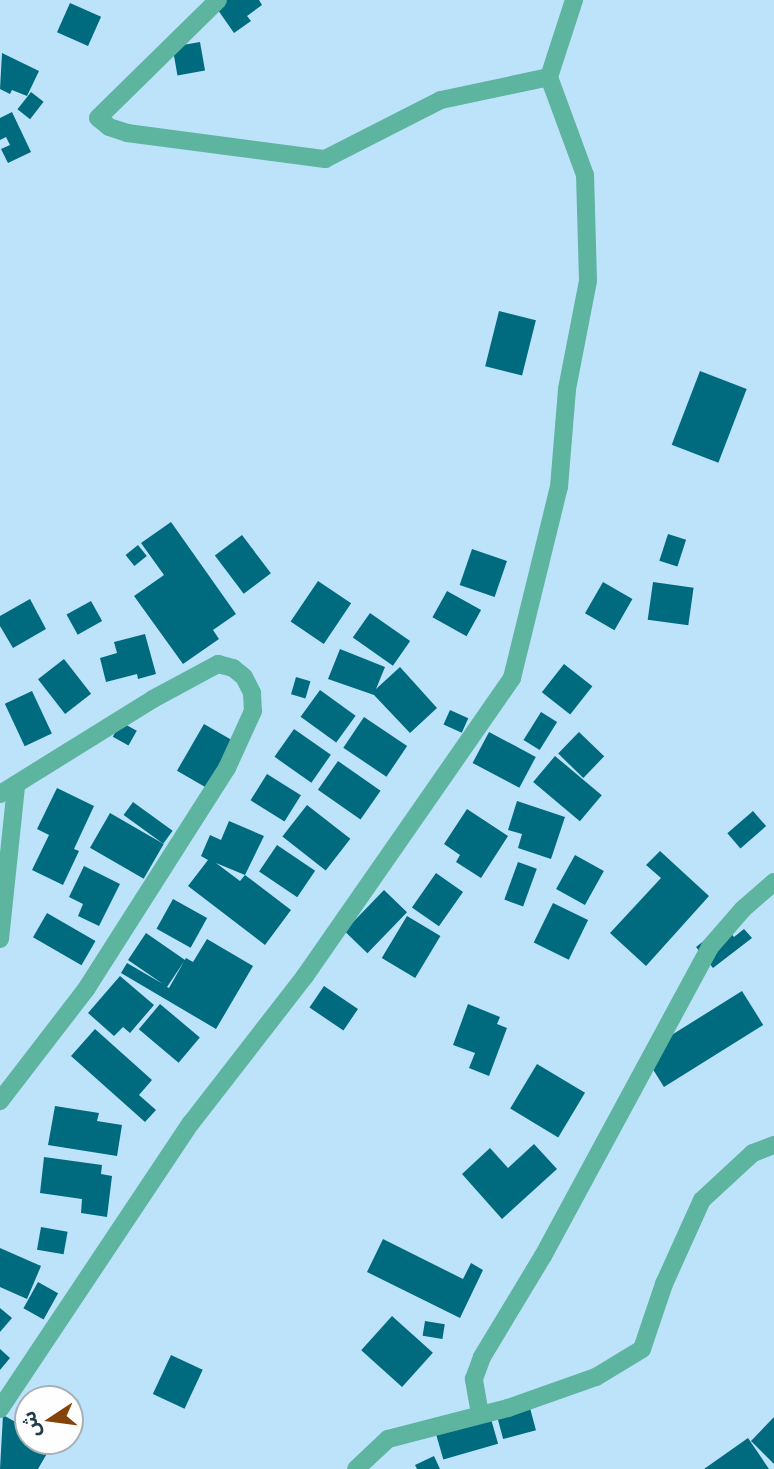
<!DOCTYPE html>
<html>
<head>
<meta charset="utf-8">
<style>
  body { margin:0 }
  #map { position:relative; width:774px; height:1469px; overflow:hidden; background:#bde3fb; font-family:Manrope,"Noto Sans Arabic",sans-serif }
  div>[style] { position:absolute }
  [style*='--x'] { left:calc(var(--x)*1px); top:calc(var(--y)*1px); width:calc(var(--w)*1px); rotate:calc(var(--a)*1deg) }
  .building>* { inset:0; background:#006b7e; transform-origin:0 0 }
  .minor>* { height:18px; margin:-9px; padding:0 9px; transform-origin:9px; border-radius:9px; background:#5db49f }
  span { translate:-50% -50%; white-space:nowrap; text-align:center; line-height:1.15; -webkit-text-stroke:7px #fefefe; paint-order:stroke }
  .north { position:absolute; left:14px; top:1385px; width:70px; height:70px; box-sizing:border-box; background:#fefefe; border:2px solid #a6b1b7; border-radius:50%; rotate:257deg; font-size:19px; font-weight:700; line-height:28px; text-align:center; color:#213d4c }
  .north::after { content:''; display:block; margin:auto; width:24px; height:32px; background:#844409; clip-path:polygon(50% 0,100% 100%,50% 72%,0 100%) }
</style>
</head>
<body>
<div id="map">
  <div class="building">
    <i style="clip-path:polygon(211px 0,259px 0,262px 5px,247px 16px,251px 21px,234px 33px)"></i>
    <i style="left:70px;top:3px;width:34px;height:32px;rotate:24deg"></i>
    <i style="left:200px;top:42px;width:29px;height:28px;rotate:80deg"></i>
    <i style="clip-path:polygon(2px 53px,39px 71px,27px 96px,12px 90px,10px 94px,0 89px)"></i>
    <i style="left:31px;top:92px;width:16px;height:22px;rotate:38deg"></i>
    <i style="clip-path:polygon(12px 112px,31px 152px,8px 163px,1px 149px,10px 145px,6px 137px,0 140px,0 118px)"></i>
    <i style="left:499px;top:311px;width:38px;height:57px;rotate:14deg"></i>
    <i style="left:700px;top:371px;width:50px;height:79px;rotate:21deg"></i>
    <i style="clip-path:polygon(171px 522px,236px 614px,213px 630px,219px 639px,183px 664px,134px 596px,164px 575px,141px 543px)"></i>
    <i style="left:668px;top:534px;width:19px;height:28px;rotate:18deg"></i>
    <i style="left:242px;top:535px;width:48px;height:34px;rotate:53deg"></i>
    <i style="left:138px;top:545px;width:14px;height:16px;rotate:51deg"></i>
    <i style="left:472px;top:549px;width:37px;height:38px;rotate:19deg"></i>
    <i style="left:318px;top:581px;width:40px;height:49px;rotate:34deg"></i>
    <i style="left:603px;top:582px;width:34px;height:36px;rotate:30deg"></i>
    <i style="left:653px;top:582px;width:41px;height:38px;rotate:8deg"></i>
    <i style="left:447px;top:591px;width:39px;height:30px;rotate:29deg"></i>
    <i style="clip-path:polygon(30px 599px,46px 629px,13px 648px,0 626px,0 616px)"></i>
    <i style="left:91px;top:601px;width:23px;height:28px;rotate:61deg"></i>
    <i style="left:370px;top:613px;width:49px;height:30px;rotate:35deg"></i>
    <i style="clip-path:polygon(145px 634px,156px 674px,138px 679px,137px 674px,106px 682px,100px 658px,117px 653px,114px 642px)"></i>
    <i style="clip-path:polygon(340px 649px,385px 667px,376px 689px,400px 667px,437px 708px,410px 733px,374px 695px,328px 679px)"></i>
    <i style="left:64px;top:659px;width:44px;height:33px;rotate:52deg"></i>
    <i style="left:564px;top:664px;width:36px;height:36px;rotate:38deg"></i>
    <i style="left:296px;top:677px;width:15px;height:18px;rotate:16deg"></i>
    <i style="left:320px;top:690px;width:44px;height:33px;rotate:36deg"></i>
    <i style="left:32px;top:691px;width:47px;height:30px;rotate:65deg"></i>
    <i style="left:450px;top:710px;width:20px;height:16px;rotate:24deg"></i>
    <i style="left:541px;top:712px;width:19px;height:33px;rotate:32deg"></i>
    <i style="left:364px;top:717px;width:52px;height:37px;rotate:34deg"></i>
    <i style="left:121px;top:722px;width:18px;height:17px;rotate:29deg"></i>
    <i style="left:204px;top:724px;width:43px;height:54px;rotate:30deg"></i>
    <i style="left:294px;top:729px;width:45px;height:34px;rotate:35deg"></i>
    <i style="left:489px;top:732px;width:53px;height:35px;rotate:28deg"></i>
    <i style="left:579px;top:732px;width:35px;height:30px;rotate:44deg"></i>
    <i style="left:555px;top:756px;width:61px;height:34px;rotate:40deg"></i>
    <i style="left:338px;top:761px;width:52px;height:35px;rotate:35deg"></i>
    <i style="left:267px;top:774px;width:40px;height:31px;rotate:32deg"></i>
    <i style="clip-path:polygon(57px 788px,94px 806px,74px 849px,79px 851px,63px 885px,32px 870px,49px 835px,37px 829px)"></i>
    <i style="clip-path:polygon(517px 801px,565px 817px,551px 859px,518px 848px,522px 834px,508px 830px)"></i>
    <i style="left:133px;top:802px;width:49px;height:16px;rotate:36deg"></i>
    <i style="left:307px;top:805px;width:55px;height:40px;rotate:38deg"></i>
    <i style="clip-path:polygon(467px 809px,508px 836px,481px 878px,456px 862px,460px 855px,444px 844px)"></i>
    <i style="left:753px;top:811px;width:20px;height:34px;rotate:49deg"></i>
    <i style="left:110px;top:813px;width:62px;height:40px;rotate:30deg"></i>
    <i style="clip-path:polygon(evenodd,229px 821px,264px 836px,245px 875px,291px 910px,265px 945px,188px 886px,208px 860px,201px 856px,210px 835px,221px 840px,229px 821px,216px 863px,245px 875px,240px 881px,216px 863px)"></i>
    <i style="left:277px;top:845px;width:46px;height:32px;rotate:34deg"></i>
    <i style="clip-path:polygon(660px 851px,709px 896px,646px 966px,610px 933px,661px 878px,646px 865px)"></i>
    <i style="left:575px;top:855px;width:33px;height:39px;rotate:29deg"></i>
    <i style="left:518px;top:862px;width:20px;height:40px;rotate:20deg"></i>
    <i style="clip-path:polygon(84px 866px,120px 884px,99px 926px,78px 916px,83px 904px,69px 897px)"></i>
    <i style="left:436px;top:873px;width:33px;height:42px;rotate:35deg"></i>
    <i style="left:384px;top:890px;width:32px;height:57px;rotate:44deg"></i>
    <i style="left:173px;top:899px;width:39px;height:34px;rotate:29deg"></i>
    <i style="left:553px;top:903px;width:39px;height:44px;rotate:26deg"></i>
    <i style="left:47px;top:913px;width:56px;height:28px;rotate:30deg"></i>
    <i style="left:407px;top:916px;width:39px;height:49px;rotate:31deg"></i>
    <i style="clip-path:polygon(724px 925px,734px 937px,744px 929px,752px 938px,713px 968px,696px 947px)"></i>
    <i style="clip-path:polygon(146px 933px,185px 960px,167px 987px,169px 988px,186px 958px,193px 962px,207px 939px,253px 966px,216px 1029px,121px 973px,127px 963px,163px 984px,128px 960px)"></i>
    <i style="clip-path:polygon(120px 976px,154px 1005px,130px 1033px,123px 1027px,114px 1036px,88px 1013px)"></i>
    <i style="left:324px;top:986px;width:41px;height:26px;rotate:34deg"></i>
    <i style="left:742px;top:991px;width:40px;height:117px;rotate:58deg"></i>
    <i style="left:160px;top:1004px;width:52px;height:33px;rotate:40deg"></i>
    <i style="clip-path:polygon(468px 1004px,500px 1017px,497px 1024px,507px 1028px,489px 1076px,469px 1068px,475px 1053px,453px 1045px)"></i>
    <i style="clip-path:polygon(95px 1029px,152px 1080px,139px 1095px,156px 1110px,145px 1122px,71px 1056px)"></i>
    <i style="left:537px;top:1064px;width:56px;height:52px;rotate:31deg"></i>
    <i style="clip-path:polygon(55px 1106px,99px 1113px,97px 1121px,122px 1125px,117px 1156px,48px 1145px)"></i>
    <i style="clip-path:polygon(534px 1144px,557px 1169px,502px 1219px,462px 1174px,490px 1148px,508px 1168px)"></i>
    <i style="clip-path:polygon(44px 1157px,102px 1165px,101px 1174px,112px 1176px,107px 1217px,81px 1213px,82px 1199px,40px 1193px)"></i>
    <i style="left:41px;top:1227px;width:27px;height:23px;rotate:10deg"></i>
    <i style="clip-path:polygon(383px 1239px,463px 1279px,471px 1263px,483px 1270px,460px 1318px,367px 1272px)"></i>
    <i style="clip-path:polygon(0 1248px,41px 1266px,27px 1299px,0 1287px)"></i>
    <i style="left:38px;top:1282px;width:23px;height:30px;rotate:29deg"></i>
    <i style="clip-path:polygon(0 1308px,12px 1318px,0 1332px)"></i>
    <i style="left:392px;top:1316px;width:55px;height:46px;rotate:42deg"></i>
    <i style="left:425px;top:1321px;width:20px;height:15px;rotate:9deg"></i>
    <i style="clip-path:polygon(0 1349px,10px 1358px,0 1370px)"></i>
    <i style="left:171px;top:1355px;width:35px;height:43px;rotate:25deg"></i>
    <i style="left:530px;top:1408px;width:23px;height:34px;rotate:75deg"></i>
    <i style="left:489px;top:1412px;width:33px;height:57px;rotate:74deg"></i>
    <i style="clip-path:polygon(3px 1415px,28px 1429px,28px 1441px,53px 1443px,38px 1469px,0 1469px)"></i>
    <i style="clip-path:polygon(774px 1417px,774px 1464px,751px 1441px)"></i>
    <i style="clip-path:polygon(748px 1438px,769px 1469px,704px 1469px)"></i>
    <i style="clip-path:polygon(434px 1456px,440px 1469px,417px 1469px,415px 1465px)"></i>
  </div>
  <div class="minor">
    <i style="--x:218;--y:0;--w:168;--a:135.5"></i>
    <i style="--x:98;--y:118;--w:14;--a:39"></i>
    <i style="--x:109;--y:127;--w:19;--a:18"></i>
    <i style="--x:127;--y:133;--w:200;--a:7.5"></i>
    <i style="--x:325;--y:159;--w:130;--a:-27"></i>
    <i style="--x:441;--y:100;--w:110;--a:-12"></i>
    <i style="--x:0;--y:794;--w:180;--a:-31.8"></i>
    <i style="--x:153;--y:699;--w:74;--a:-28.3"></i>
    <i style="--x:218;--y:664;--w:16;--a:15"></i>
    <i style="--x:233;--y:668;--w:14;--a:39"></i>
    <i style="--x:244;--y:677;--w:18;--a:63"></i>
    <i style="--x:252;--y:693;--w:18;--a:87"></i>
    <i style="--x:253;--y:711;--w:63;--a:114.5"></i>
    <i style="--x:227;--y:768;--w:261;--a:122.5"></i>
    <i style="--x:87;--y:988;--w:143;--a:127.6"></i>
    <i style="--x:0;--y:939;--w:154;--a:-84"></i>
    <i style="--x:0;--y:1409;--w:344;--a:-56.3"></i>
    <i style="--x:191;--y:1123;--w:186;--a:-52.2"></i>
    <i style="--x:305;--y:976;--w:363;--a:-55.2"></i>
    <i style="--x:512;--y:678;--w:197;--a:-76.2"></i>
    <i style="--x:559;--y:487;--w:98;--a:-85.3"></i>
    <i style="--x:567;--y:389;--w:110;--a:-79"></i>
    <i style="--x:588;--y:281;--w:106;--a:-91.6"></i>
    <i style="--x:585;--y:175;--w:104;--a:-110.2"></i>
    <i style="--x:549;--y:77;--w:81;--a:-72"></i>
    <i style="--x:480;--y:1414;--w:36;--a:-100"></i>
    <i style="--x:474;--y:1379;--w:23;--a:-70"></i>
    <i style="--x:482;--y:1357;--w:118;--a:-58.9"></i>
    <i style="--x:543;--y:1256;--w:351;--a:-61.6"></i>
    <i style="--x:710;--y:947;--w:50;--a:-49"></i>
    <i style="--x:743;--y:909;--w:41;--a:-41.1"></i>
    <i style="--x:356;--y:1469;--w:44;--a:-43.2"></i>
    <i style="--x:388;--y:1439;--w:124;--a:-14.5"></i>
    <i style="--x:508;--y:1408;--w:93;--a:-19.4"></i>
    <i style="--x:596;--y:1377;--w:54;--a:-31.3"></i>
    <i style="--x:642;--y:1349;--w:69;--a:-71.3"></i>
    <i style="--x:664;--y:1284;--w:92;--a:-65.7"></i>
    <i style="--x:702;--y:1200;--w:69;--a:-42.7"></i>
    <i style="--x:753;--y:1153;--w:22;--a:-21"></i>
  </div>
  <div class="north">ش</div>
</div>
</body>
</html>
